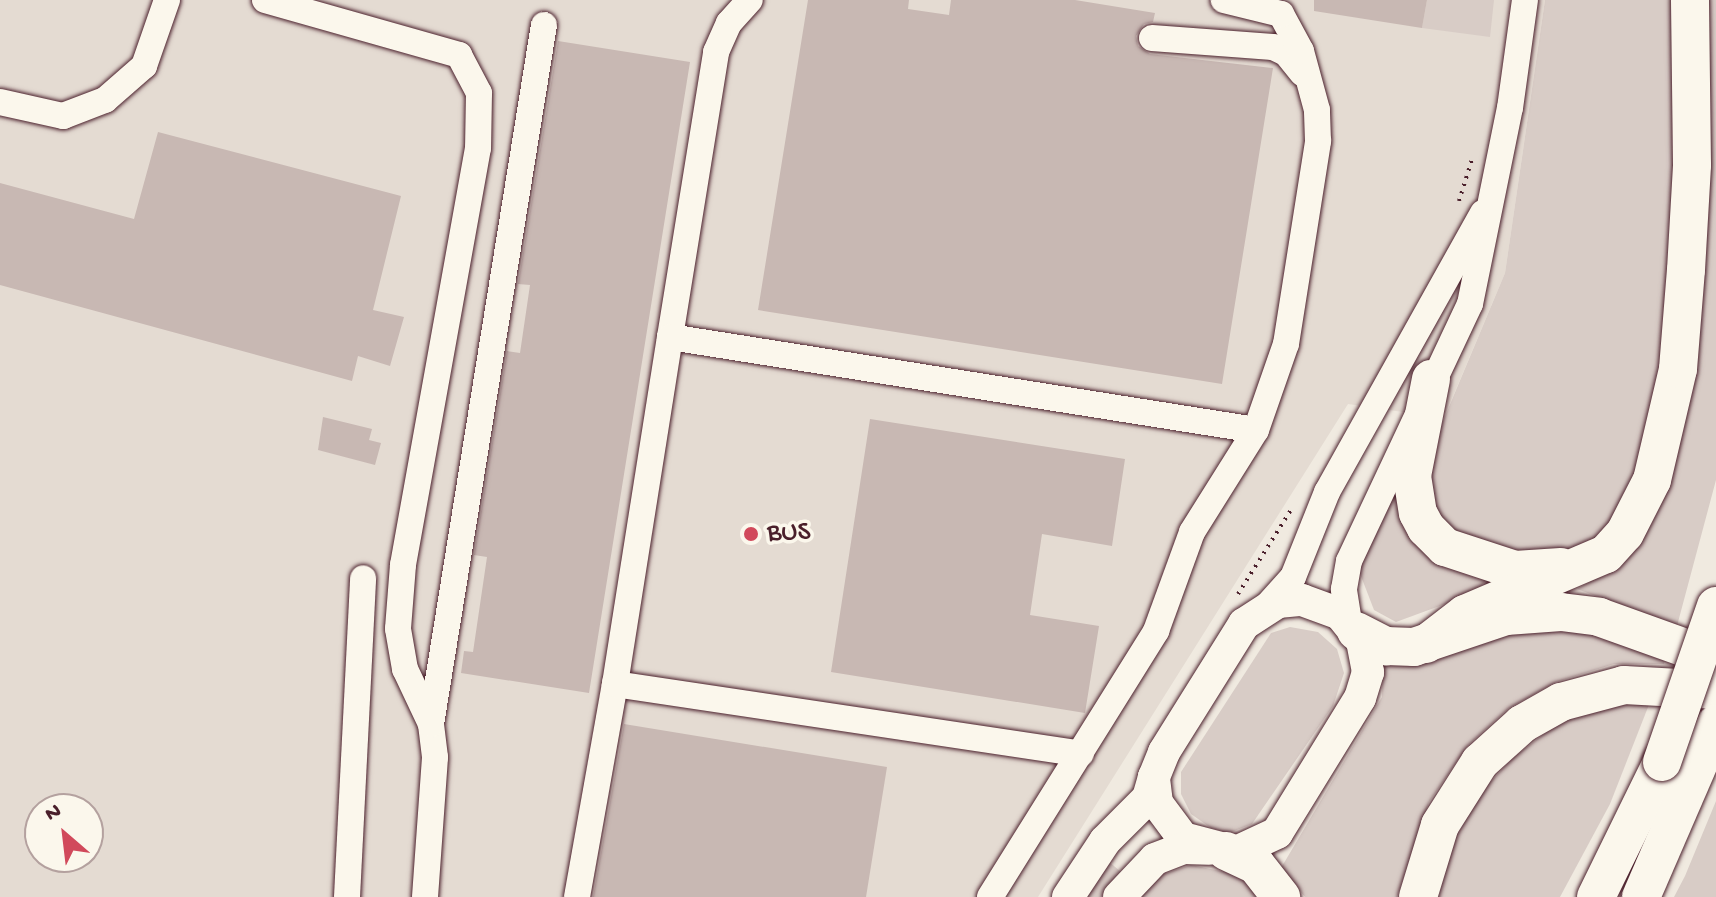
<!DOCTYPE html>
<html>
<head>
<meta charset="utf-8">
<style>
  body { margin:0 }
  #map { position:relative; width:1716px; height:897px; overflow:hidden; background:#f0eae0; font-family:"Gochi Hand",sans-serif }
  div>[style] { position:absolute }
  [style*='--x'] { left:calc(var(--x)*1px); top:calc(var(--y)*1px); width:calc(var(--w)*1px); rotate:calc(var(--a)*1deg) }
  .built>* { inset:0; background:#e4dbd2 }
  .green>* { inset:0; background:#d8ccc6 }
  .building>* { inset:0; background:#c8b8b3 }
  .path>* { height:4px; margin-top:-2px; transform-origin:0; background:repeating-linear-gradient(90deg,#4a1f2b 0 2px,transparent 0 8px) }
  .roads { filter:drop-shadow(0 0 2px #4a1f2b) drop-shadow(0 0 2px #4a1f2b) }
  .minor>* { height:26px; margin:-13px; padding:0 13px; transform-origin:13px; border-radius:13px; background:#fbf7ec }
  .major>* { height:32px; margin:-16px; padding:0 16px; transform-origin:16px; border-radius:16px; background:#fbf7ec }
  .highway>* { height:38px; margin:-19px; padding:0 19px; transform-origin:19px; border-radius:19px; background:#fbf7ec }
  .bridges { filter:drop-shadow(0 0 2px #4a1f2b) drop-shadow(0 0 2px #4a1f2b) }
  .highway-bridge>* { height:38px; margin:-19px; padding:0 19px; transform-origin:19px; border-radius:19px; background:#fbf7ec }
  .dots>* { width:22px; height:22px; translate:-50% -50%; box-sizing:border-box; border:4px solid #fbf7ec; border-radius:50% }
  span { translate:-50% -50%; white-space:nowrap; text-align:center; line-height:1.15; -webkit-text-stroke:7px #fbf7ec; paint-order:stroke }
  .poi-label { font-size:28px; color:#4a1f2b }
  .left { translate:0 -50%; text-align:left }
  .north { position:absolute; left:24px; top:793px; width:80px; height:80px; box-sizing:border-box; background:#fbf7ec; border:2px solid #b4a19f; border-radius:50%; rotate:332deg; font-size:22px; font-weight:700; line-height:32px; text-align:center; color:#4a1f2b }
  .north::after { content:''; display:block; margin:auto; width:28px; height:36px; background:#d1495b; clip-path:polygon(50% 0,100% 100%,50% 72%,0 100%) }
</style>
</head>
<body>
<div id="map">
  <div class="built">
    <i style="clip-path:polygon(evenodd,0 0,1545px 0,1505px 273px,1444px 418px,1348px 404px,1038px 897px,0 897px,0 0,40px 809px,88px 809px,88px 857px,40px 857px,40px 809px)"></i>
  </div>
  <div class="green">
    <i style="clip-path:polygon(1427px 0,1494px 0,1490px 37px,1422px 28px)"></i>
    <i style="clip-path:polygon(1545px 0,1674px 0,1674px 234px,1663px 385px,1640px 478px,1603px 537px,1535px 562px,1453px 538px,1435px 518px,1425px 464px,1505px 273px)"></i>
    <i style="clip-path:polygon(1703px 0,1716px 0,1716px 480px,1677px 626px,1577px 589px,1609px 571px,1653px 515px)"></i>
    <i style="clip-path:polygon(1397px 481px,1486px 580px,1475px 593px,1396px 622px,1374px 610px,1359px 571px)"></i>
    <i style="clip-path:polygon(1290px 627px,1318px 632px,1337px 649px,1344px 673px,1333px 706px,1252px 824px,1229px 833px,1211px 828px,1191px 814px,1181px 794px,1181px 772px,1271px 633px)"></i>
    <i style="clip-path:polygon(1535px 627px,1590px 627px,1666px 654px,1664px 664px,1614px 664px,1556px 682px,1509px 708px,1468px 745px,1429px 802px,1397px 897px,1305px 897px,1281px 868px,1382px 697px,1383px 660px)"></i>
    <i style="clip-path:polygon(1652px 697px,1610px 804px,1560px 897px,1439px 897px,1451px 846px,1482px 791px,1513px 758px,1557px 724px,1602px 705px)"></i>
    <i style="clip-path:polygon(1716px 801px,1716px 897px,1674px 897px,1685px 876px)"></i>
    <i style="clip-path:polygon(1107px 860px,1121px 872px,1101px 897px,1083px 897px)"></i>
    <i style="clip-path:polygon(1191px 865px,1235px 874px,1252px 883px,1263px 897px,1139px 897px,1158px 876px)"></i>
  </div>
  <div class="building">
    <i style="clip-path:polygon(808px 0,909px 0,908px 9px,949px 15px,951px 0,1075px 0,1155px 13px,1153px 22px,1144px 24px,1136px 36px,1138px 46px,1150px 54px,1273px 68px,1222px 384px,758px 310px)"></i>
    <i style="clip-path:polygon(1314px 0,1427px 0,1422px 28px,1314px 11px)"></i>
    <i style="clip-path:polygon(558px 41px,690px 62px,589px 693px,461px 673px,464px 651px,473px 652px,487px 557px,474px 555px,507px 351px,520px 353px,530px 285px,518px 284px)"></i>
    <i style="clip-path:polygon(158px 132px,401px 196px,373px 310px,404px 317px,390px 366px,358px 356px,352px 381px,0 285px,0 183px,134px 219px)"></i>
    <i style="clip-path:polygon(323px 417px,372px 429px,369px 440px,381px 443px,375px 465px,318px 450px)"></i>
    <i style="clip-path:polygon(870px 419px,1125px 459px,1112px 546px,1042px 534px,1030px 615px,1099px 626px,1085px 713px,831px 672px)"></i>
    <i style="clip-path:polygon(624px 724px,887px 767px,866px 897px,593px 897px)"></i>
  </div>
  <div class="path">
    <i style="--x:1459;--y:201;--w:47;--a:-72.7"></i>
    <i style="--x:1238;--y:594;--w:99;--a:-57.8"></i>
  </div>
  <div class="roads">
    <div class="minor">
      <i style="--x:265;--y:0;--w:202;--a:15.8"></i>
      <i style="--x:459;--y:55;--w:43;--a:62.2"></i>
      <i style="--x:479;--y:93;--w:55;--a:91"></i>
      <i style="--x:478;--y:148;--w:424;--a:100.2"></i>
      <i style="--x:403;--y:565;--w:64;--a:94.5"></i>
      <i style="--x:398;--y:629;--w:41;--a:80.1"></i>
      <i style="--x:405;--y:669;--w:61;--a:64.7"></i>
      <i style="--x:1152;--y:38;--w:121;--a:4.3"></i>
      <i style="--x:1273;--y:47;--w:14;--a:25"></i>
      <i style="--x:1286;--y:53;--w:26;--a:51"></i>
      <i style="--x:0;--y:102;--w:65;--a:12.5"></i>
      <i style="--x:63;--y:116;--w:45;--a:-20.9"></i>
      <i style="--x:105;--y:100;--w:52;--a:-41.1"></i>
      <i style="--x:144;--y:66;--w:70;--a:-70.8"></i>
      <i style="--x:670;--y:337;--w:289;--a:-80.8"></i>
      <i style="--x:716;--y:52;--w:32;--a:-66"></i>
      <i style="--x:729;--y:23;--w:31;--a:-48"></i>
      <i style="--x:1266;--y:607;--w:40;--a:-48"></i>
      <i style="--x:1293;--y:577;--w:92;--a:-68.2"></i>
      <i style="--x:1327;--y:492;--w:320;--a:-60.8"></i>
      <i style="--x:1349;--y:622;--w:33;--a:-99"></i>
      <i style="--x:1344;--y:589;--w:28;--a:-80"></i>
      <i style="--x:1349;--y:561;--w:284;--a:-64.8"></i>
      <i style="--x:1470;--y:304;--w:200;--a:-78.5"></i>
      <i style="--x:1510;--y:108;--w:109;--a:-82.1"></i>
      <i style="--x:615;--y:684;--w:351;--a:-81"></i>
      <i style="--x:670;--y:337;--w:593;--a:9.02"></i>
      <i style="--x:347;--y:897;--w:319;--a:-87.1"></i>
      <i style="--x:425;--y:897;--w:140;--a:-85.9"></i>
      <i style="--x:435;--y:757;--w:33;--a:-97"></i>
      <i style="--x:431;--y:724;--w:708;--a:-80.82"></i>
      <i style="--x:577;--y:897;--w:216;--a:-79.9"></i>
      <i style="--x:615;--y:684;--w:471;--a:8.5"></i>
      <i style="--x:990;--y:897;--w:314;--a:-58"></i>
      <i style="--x:1156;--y:631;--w:105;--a:-70"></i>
      <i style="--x:1192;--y:532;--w:120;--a:-57.9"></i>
      <i style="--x:1256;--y:430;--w:91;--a:-70.8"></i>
      <i style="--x:1286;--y:344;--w:206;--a:-81"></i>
      <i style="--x:1318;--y:141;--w:31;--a:-92"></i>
      <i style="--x:1317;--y:110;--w:61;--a:-105.2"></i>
      <i style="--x:1301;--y:51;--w:42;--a:-118.4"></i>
      <i style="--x:1281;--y:14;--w:59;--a:-166.2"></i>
    </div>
    <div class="major">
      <i style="--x:1302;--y:600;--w:40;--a:20.2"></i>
      <i style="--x:1340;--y:614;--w:35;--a:51"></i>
      <i style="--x:1362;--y:641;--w:32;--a:79"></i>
      <i style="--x:1368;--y:672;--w:27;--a:107"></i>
      <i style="--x:1360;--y:698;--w:158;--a:121.6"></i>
      <i style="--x:1277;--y:833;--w:45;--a:155.1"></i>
      <i style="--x:1236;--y:852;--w:55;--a:-165.2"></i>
      <i style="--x:1183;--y:838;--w:44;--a:-126.6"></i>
      <i style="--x:1157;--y:803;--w:26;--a:-97"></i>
      <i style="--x:1154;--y:777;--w:27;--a:-68"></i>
      <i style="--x:1164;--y:752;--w:151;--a:-58"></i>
      <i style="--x:1244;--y:624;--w:40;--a:-32.9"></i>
      <i style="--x:1278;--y:602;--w:24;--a:-5"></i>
      <i style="--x:1068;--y:897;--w:67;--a:-56.5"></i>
      <i style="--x:1105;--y:841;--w:61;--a:-45"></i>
      <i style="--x:1148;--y:798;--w:22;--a:-74"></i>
      <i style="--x:1119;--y:897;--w:52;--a:-46.5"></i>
      <i style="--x:1155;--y:859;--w:31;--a:-21"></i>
      <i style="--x:1184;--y:848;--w:25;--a:2"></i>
    </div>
    <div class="highway">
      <i style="--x:1431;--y:379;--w:99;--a:101.1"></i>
      <i style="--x:1412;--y:476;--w:37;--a:81"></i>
      <i style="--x:1418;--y:513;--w:17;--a:62"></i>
      <i style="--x:1426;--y:528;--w:27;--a:45"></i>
      <i style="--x:1445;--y:547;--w:74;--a:18.2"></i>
      <i style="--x:1515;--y:570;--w:46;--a:-3.7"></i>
      <i style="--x:1356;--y:631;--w:34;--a:27"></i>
      <i style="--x:1386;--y:646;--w:28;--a:2"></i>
      <i style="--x:1414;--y:647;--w:97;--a:-18.6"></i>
      <i style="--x:1506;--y:616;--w:55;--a:-4.2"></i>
      <i style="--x:1561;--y:612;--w:38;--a:7"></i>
      <i style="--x:1599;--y:617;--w:124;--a:19.7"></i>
      <i style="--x:1426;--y:644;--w:49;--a:-37.6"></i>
      <i style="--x:1465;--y:614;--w:153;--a:-23.1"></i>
      <i style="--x:1606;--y:554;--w:28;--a:-48"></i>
      <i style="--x:1625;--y:533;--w:59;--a:-63"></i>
      <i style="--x:1652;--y:480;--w:114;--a:-76.8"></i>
      <i style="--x:1678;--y:369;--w:99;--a:-85.4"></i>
      <i style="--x:1686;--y:270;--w:105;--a:-86.7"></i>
      <i style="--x:1692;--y:165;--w:165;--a:-90.7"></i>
      <i style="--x:1226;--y:851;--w:33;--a:25"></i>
      <i style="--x:1256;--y:865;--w:41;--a:52"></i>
      <i style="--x:1418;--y:897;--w:75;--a:-73"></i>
      <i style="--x:1440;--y:825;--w:75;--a:-57.6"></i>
      <i style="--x:1480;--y:762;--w:57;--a:-42.1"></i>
      <i style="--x:1522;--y:724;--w:45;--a:-29.4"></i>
      <i style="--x:1561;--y:702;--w:65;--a:-15.1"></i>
      <i style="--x:1624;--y:685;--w:92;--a:3.1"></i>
      <i style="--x:1596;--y:897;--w:150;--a:-63.9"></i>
      <i style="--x:1641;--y:897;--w:189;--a:-66.6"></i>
    </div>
  </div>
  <div class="bridges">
    <div class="highway-bridge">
      <i style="--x:1662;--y:762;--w:165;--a:-70.9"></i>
    </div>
  </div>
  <div class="dots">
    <i style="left:751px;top:534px;background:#d1495b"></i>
  </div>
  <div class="poi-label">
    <span class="left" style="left:767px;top:534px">BUS</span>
  </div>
  <div class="north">N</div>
</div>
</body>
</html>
